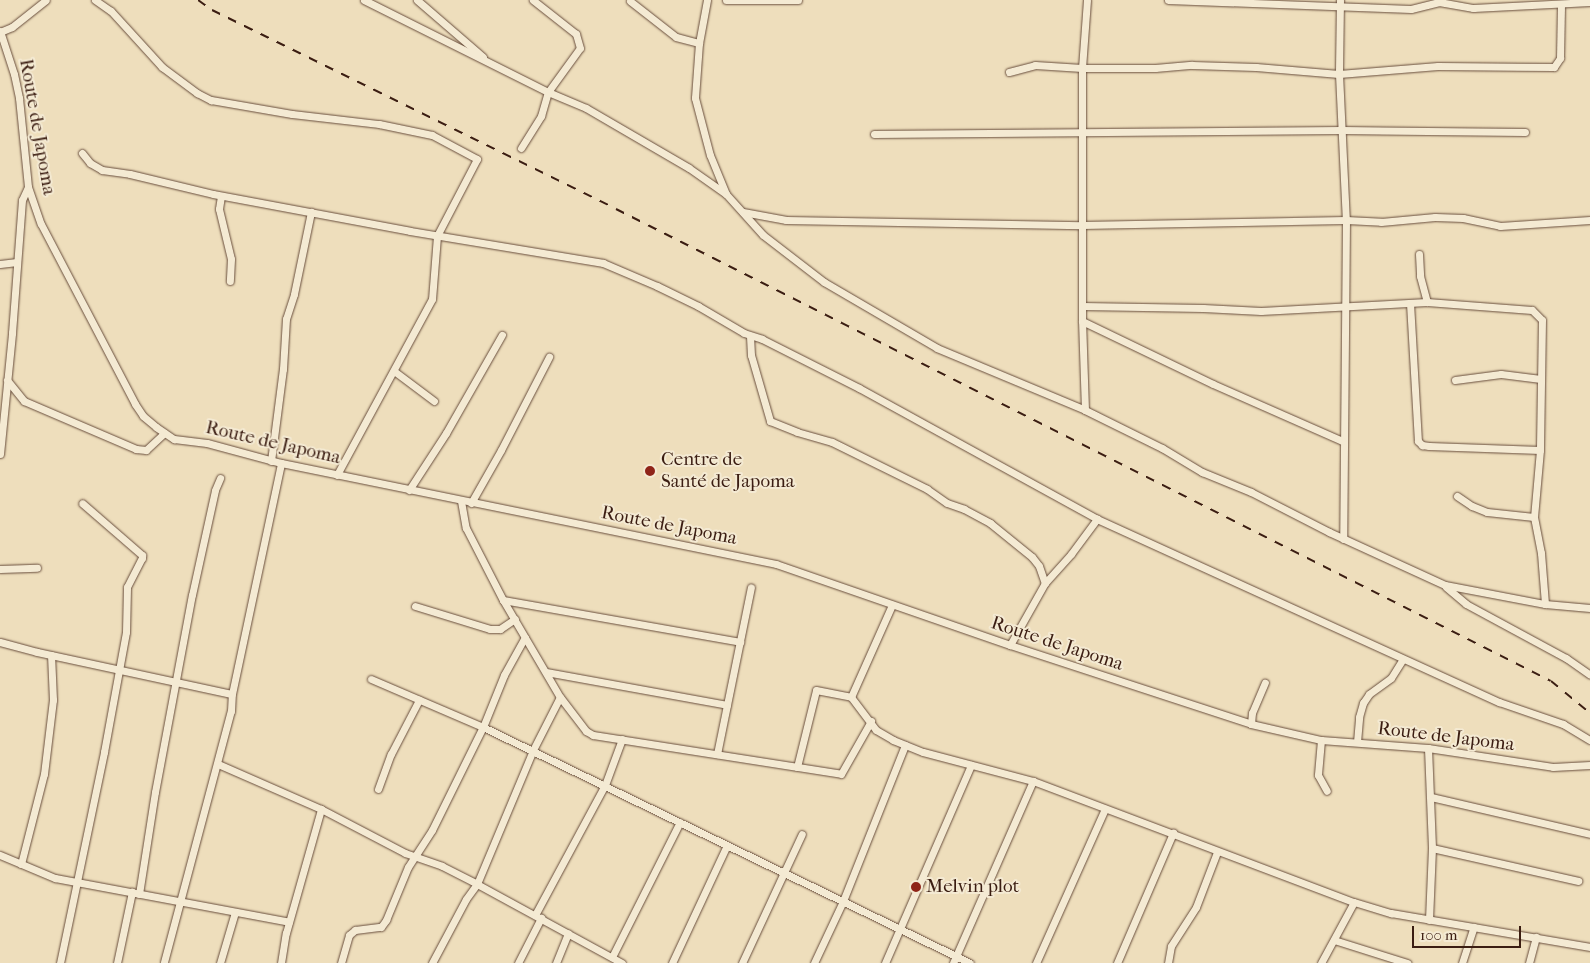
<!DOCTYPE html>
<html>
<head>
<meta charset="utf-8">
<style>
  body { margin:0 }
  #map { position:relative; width:1590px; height:963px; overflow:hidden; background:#eedebc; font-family:"IM FELL French Canon",serif }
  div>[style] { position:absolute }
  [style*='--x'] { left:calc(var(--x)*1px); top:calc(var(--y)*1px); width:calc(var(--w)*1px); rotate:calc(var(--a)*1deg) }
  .roads { filter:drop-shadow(0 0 1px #684d3c) drop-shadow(0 0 1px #684d3c) }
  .minor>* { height:7px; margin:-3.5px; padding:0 3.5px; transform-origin:3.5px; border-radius:3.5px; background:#f4ead3 }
  .rail>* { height:2px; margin-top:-1px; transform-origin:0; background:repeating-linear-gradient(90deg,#3b1d12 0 9px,transparent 0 18px) }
  .dots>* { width:14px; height:14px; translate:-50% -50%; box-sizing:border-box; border:2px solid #f4ead3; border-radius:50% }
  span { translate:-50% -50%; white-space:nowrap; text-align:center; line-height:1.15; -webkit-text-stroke:4px #f4ead3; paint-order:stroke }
  .street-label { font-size:19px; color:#3b1d12 }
  .poi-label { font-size:19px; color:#3b1d12 }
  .left { translate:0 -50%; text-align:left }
  .scale { position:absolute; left:1412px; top:926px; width:109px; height:22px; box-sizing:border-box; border:2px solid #3b1d12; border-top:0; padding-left:6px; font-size:15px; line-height:18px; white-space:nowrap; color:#3b1d12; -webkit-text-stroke:4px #f4ead3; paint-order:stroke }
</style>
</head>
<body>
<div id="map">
  <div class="roads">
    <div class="minor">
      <i style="--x:95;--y:0;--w:19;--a:35"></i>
      <i style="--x:111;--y:11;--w:76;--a:47.7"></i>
      <i style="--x:162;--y:67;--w:44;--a:36.6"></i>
      <i style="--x:197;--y:93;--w:16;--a:27"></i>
      <i style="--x:211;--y:100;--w:82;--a:9.8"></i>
      <i style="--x:292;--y:114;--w:88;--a:6.6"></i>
      <i style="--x:379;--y:124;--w:54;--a:11.7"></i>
      <i style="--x:432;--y:135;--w:51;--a:28.1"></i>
      <i style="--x:477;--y:159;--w:87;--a:117.5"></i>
      <i style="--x:437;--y:236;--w:63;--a:94.5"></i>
      <i style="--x:432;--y:299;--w:200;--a:118.4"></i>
      <i style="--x:364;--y:0;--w:206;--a:26.6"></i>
      <i style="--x:548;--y:92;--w:41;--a:22.8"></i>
      <i style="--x:586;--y:108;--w:119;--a:30.2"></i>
      <i style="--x:689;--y:168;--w:45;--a:35.1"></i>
      <i style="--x:726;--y:194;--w:55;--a:47.9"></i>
      <i style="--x:763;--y:235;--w:77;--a:37.6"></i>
      <i style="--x:824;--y:282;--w:131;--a:30.3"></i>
      <i style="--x:937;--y:348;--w:160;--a:22.7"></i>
      <i style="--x:1085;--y:410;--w:86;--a:26.3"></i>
      <i style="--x:1162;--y:448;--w:47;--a:31"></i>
      <i style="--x:1202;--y:472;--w:53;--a:22.2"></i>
      <i style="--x:1251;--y:492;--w:88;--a:27.1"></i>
      <i style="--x:1329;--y:532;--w:128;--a:24.6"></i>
      <i style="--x:1445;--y:585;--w:102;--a:10.8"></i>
      <i style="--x:1545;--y:604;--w:45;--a:5.1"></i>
      <i style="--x:417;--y:0;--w:87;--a:40.8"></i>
      <i style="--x:707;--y:0;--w:44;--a:100.5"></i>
      <i style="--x:699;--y:43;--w:55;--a:94.2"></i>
      <i style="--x:695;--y:98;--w:59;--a:75.3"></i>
      <i style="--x:710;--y:155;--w:42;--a:67.7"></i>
      <i style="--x:726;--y:0;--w:72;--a:0"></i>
      <i style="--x:1168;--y:0;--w:243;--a:2.1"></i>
      <i style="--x:1411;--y:9;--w:29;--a:-14"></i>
      <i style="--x:1439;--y:2;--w:35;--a:10"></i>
      <i style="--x:1473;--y:8;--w:117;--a:-2.9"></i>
      <i style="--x:1340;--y:0;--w:74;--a:90.8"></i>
      <i style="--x:1339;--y:74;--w:146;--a:87.3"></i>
      <i style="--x:1346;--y:220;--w:319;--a:90.5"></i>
      <i style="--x:630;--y:1;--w:58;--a:38"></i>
      <i style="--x:676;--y:37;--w:24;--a:15"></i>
      <i style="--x:0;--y:31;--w:45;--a:72"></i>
      <i style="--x:14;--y:74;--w:25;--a:78"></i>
      <i style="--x:19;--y:98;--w:89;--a:84.2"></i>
      <i style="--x:28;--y:187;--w:39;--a:71"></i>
      <i style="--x:41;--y:224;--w:203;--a:62.4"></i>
      <i style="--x:135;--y:404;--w:14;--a:56"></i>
      <i style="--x:143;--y:416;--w:17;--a:40"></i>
      <i style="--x:156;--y:427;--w:22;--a:34"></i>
      <i style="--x:174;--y:439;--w:33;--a:7"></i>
      <i style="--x:207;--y:443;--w:77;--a:15.1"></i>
      <i style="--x:281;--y:463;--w:505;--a:11.53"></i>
      <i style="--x:776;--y:564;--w:248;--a:19.1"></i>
      <i style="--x:1010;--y:645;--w:254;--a:18.1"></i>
      <i style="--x:1251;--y:724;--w:72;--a:12.9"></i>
      <i style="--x:1321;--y:740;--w:107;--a:4.3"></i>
      <i style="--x:1428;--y:748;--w:126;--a:8.6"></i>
      <i style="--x:1553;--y:767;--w:37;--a:-3"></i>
      <i style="--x:0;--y:32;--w:13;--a:-23"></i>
      <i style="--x:12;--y:27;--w:43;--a:-38.5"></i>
      <i style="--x:1009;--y:72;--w:27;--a:-15"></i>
      <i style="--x:1035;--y:65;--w:47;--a:3.7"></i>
      <i style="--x:1082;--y:68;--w:73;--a:0"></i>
      <i style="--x:1155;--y:68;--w:37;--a:-5"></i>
      <i style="--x:1192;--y:65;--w:64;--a:1.8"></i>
      <i style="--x:1256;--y:67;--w:83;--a:4.8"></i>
      <i style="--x:1339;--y:74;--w:99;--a:-4.6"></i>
      <i style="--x:1438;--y:66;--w:116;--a:0.5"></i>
      <i style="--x:1554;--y:67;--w:11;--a:-56"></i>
      <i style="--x:1560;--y:58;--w:54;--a:-88.9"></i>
      <i style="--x:874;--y:134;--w:468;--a:-0.5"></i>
      <i style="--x:1342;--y:130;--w:183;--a:0.6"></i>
      <i style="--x:521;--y:148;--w:38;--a:-58"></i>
      <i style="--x:541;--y:116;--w:25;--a:-74"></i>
      <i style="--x:548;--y:92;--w:54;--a:-54"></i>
      <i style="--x:580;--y:48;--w:15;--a:-106"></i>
      <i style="--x:576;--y:34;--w:55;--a:-141.7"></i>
      <i style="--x:82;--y:153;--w:13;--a:51"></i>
      <i style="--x:90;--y:163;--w:14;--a:30"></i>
      <i style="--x:102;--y:170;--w:28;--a:8"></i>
      <i style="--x:130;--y:174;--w:85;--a:13.5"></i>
      <i style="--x:213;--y:194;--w:200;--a:10.6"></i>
      <i style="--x:410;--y:231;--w:196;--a:9.4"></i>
      <i style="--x:603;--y:263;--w:59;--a:23.1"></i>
      <i style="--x:657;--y:286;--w:46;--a:26"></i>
      <i style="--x:698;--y:306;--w:53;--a:30.4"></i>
      <i style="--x:744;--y:333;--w:19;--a:18"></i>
      <i style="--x:762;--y:339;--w:109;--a:26.8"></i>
      <i style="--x:859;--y:388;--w:272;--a:28.8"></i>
      <i style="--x:1097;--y:519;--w:442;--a:24.5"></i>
      <i style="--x:1499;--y:702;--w:68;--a:19"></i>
      <i style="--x:1563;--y:724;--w:31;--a:31"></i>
      <i style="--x:221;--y:196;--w:13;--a:99"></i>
      <i style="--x:219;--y:209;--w:51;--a:76.5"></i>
      <i style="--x:231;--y:259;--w:22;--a:93"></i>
      <i style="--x:743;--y:212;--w:44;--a:10.5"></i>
      <i style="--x:786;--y:220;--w:296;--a:1"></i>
      <i style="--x:1082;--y:225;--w:264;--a:-1.1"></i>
      <i style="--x:1346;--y:220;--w:35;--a:3"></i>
      <i style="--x:1381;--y:222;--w:54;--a:-5.3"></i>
      <i style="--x:1435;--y:217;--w:28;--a:2"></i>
      <i style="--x:1463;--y:218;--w:38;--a:12"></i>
      <i style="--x:1500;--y:226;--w:90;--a:-3.8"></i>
      <i style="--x:1419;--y:254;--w:22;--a:87"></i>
      <i style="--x:1420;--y:276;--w:27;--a:75"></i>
      <i style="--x:0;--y:264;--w:17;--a:-7"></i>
      <i style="--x:1410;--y:303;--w:138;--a:86.7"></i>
      <i style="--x:1418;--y:441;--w:6;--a:45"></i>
      <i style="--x:1422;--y:445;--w:7;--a:8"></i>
      <i style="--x:1429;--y:446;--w:111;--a:2.1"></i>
      <i style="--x:1082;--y:306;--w:121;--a:0.9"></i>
      <i style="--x:1203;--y:308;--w:58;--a:3"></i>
      <i style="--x:1261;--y:311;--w:166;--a:-3.1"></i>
      <i style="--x:1427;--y:302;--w:105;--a:4.4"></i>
      <i style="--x:1532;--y:310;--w:14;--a:45"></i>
      <i style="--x:1542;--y:320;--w:130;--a:90.9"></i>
      <i style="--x:1540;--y:450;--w:67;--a:95.1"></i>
      <i style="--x:1534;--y:517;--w:37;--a:79"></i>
      <i style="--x:1541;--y:553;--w:51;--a:85.5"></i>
      <i style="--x:1082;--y:321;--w:145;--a:25.7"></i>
      <i style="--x:1213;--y:384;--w:141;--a:23.8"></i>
      <i style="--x:750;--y:336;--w:19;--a:87"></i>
      <i style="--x:751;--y:355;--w:69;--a:73.9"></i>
      <i style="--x:770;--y:421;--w:29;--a:22"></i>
      <i style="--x:797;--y:432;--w:36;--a:16"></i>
      <i style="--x:832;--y:442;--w:106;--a:26.3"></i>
      <i style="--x:927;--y:489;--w:24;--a:35"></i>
      <i style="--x:947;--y:503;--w:18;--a:19"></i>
      <i style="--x:964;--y:509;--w:30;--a:28"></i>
      <i style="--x:990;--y:523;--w:54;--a:39"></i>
      <i style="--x:1032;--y:557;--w:11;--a:52"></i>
      <i style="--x:1039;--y:566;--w:18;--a:71"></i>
      <i style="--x:394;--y:371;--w:50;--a:36.9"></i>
      <i style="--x:7;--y:380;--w:27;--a:51"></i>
      <i style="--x:24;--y:401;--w:122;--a:23.2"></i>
      <i style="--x:136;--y:449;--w:10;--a:6"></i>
      <i style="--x:146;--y:450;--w:25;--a:-43"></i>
      <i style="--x:1455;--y:380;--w:46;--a:-7.4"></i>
      <i style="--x:1501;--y:374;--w:40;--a:7.1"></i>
      <i style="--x:1085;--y:410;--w:89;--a:-91.9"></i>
      <i style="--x:1082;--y:321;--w:253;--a:-90"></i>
      <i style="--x:1082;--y:68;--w:68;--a:-85.8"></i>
      <i style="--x:0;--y:454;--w:122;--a:-84.3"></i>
      <i style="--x:12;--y:333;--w:133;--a:-85.7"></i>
      <i style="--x:22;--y:200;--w:14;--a:-65"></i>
      <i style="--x:271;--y:461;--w:93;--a:-82.6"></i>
      <i style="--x:283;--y:369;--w:50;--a:-86.6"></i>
      <i style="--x:286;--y:319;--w:26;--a:-72"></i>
      <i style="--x:294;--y:294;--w:84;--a:-78.3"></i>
      <i style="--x:409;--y:490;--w:68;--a:-57"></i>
      <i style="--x:446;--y:433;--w:113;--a:-60.3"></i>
      <i style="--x:1457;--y:496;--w:18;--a:34"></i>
      <i style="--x:1472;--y:506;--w:16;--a:22"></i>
      <i style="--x:1487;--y:512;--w:47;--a:6.1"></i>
      <i style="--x:461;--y:501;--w:27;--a:80"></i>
      <i style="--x:466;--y:528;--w:81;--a:62.8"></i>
      <i style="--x:503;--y:600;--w:113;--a:59.6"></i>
      <i style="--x:560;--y:697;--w:43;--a:52.6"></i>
      <i style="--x:586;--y:731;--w:8;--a:30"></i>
      <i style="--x:593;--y:735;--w:251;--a:8.9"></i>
      <i style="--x:841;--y:774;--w:61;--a:-60.5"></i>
      <i style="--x:471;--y:503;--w:61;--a:-60.5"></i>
      <i style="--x:501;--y:450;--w:105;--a:-62.7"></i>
      <i style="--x:0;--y:569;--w:37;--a:-2"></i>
      <i style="--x:1446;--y:587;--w:26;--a:40"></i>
      <i style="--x:1466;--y:604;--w:114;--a:28.4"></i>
      <i style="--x:1566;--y:658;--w:29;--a:35"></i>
      <i style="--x:503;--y:600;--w:241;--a:10"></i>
      <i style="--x:415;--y:606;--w:78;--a:17"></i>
      <i style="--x:490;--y:629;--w:10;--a:0"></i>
      <i style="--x:500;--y:629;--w:18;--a:-34"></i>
      <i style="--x:0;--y:642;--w:38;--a:15"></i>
      <i style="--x:37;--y:652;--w:199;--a:12.2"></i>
      <i style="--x:1010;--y:645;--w:71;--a:-60.6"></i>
      <i style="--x:1045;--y:583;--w:39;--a:-48"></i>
      <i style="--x:1071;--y:554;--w:44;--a:-53.4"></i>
      <i style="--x:546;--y:672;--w:184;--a:10.3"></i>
      <i style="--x:371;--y:679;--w:122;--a:23.2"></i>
      <i style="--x:483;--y:727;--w:541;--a:25.85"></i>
      <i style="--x:851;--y:697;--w:101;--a:-66"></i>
      <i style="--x:1251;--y:724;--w:11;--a:-85"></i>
      <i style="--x:1252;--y:713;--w:33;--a:-67"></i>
      <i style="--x:1321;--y:740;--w:35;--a:95"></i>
      <i style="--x:1318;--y:775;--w:18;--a:61"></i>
      <i style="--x:1357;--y:742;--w:25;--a:-85"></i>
      <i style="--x:1359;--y:717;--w:15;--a:-74"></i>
      <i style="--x:1363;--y:703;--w:11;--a:-56"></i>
      <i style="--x:1369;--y:694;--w:27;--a:-36"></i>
      <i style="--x:1391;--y:678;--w:22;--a:-58"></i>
      <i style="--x:1428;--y:748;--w:100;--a:87.7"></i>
      <i style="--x:1432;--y:848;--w:72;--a:92.4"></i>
      <i style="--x:717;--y:754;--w:170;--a:-78.5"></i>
      <i style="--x:218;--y:764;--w:112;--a:23.6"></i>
      <i style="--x:321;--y:809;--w:95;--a:27.6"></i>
      <i style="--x:405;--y:853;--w:39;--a:19"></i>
      <i style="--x:442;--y:866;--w:39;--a:27"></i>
      <i style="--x:477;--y:884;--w:165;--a:28.6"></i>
      <i style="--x:797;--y:767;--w:79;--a:-76.1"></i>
      <i style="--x:816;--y:690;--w:36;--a:11"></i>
      <i style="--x:851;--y:697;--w:41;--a:52.9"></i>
      <i style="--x:876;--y:730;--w:20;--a:30"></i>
      <i style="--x:893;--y:740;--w:32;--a:22"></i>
      <i style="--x:923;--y:752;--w:114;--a:14.8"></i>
      <i style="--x:1033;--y:781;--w:343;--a:20.7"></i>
      <i style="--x:1354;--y:902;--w:39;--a:17"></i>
      <i style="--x:1391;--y:913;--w:202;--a:9.7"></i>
      <i style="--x:378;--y:789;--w:37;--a:-70"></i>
      <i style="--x:391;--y:754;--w:61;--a:-62.6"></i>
      <i style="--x:1431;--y:797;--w:163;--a:13.1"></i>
      <i style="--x:1432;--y:848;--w:150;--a:12.7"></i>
      <i style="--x:0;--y:855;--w:60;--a:22.7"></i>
      <i style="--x:55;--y:878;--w:238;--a:10.6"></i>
      <i style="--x:21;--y:864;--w:93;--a:-75.7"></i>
      <i style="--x:44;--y:774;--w:75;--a:-83.1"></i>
      <i style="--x:53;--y:700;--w:45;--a:-92.5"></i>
      <i style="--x:139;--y:894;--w:103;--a:-81.1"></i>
      <i style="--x:155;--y:792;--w:200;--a:-79.4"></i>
      <i style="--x:192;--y:595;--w:107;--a:-77.6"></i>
      <i style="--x:215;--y:490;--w:13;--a:-67"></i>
      <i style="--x:535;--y:915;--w:148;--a:-61.7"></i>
      <i style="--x:605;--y:785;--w:49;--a:-69.7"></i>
      <i style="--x:1334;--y:940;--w:77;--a:17.5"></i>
      <i style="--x:612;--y:957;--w:151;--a:-63.3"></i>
      <i style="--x:164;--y:962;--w:260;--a:-75.1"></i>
      <i style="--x:231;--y:711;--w:17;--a:-87"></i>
      <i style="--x:232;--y:694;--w:236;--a:-78"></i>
      <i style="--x:60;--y:963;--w:216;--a:-78.2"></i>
      <i style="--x:104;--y:752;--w:122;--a:-79.6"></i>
      <i style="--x:126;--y:632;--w:45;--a:-88.7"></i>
      <i style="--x:127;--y:587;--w:33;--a:-63"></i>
      <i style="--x:142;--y:558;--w:3;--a:-90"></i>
      <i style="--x:142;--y:555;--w:79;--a:-139.1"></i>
      <i style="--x:117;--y:963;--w:73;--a:-78.1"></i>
      <i style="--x:220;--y:963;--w:53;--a:-73.6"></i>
      <i style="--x:281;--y:963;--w:30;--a:-81"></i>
      <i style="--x:286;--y:933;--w:129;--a:-74.2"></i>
      <i style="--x:341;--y:963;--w:29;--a:-74"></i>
      <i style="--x:349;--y:935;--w:8;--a:-40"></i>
      <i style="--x:355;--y:930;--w:26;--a:-7"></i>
      <i style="--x:381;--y:927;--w:9;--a:-54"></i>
      <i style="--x:386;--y:920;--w:57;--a:-67.5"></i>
      <i style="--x:408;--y:867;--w:44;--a:-57"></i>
      <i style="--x:432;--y:830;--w:115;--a:-63.7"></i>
      <i style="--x:483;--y:727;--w:56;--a:-68"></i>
      <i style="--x:504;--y:675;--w:43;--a:-61.1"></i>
      <i style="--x:432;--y:963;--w:72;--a:-62"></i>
      <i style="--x:466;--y:899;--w:19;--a:-54"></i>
      <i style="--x:477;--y:884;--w:145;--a:-67.3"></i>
      <i style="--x:533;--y:750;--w:59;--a:-63"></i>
      <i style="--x:518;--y:963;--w:51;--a:-62.9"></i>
      <i style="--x:556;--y:963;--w:32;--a:-68"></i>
      <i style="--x:672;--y:963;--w:130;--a:-65"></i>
      <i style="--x:742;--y:963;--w:142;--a:-65.1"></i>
      <i style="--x:814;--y:963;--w:68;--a:-64.9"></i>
      <i style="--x:843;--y:901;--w:168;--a:-68.3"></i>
      <i style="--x:885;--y:963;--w:216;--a:-66.5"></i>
      <i style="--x:953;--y:963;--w:199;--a:-66.3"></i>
      <i style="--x:1036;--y:963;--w:169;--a:-65.9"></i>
      <i style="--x:1117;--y:963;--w:142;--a:-66.7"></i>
      <i style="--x:1168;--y:963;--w:17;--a:-80"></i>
      <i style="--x:1171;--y:946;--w:46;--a:-57.3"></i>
      <i style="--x:1196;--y:907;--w:59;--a:-69.1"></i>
      <i style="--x:1321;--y:963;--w:69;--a:-61.6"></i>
      <i style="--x:1462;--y:963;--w:38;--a:-72"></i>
      <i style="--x:1529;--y:963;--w:27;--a:-75"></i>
    </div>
  </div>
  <div class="rail">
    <i style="--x:198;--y:0;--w:17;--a:36"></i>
    <i style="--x:212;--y:10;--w:450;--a:26.2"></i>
    <i style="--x:616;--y:209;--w:1047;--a:26.79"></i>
    <i style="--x:1551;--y:681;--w:50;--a:39.4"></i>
  </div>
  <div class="dots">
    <i style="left:650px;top:471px;background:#8f2418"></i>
    <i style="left:916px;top:887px;background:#8f2418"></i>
  </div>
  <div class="street-label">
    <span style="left:37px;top:127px;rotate:80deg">Route de Japoma</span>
    <span style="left:273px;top:443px;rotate:13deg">Route de Japoma</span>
    <span style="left:669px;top:526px;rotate:11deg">Route de Japoma</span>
    <span style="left:1057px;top:644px;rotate:18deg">Route de Japoma</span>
    <span style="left:1446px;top:737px;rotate:7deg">Route de Japoma</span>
  </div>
  <div class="poi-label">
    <span class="left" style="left:661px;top:471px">Centre de<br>Santé de Japoma</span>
    <span class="left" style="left:926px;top:887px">Melvin plot</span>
  </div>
  <div class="scale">100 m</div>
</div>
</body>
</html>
